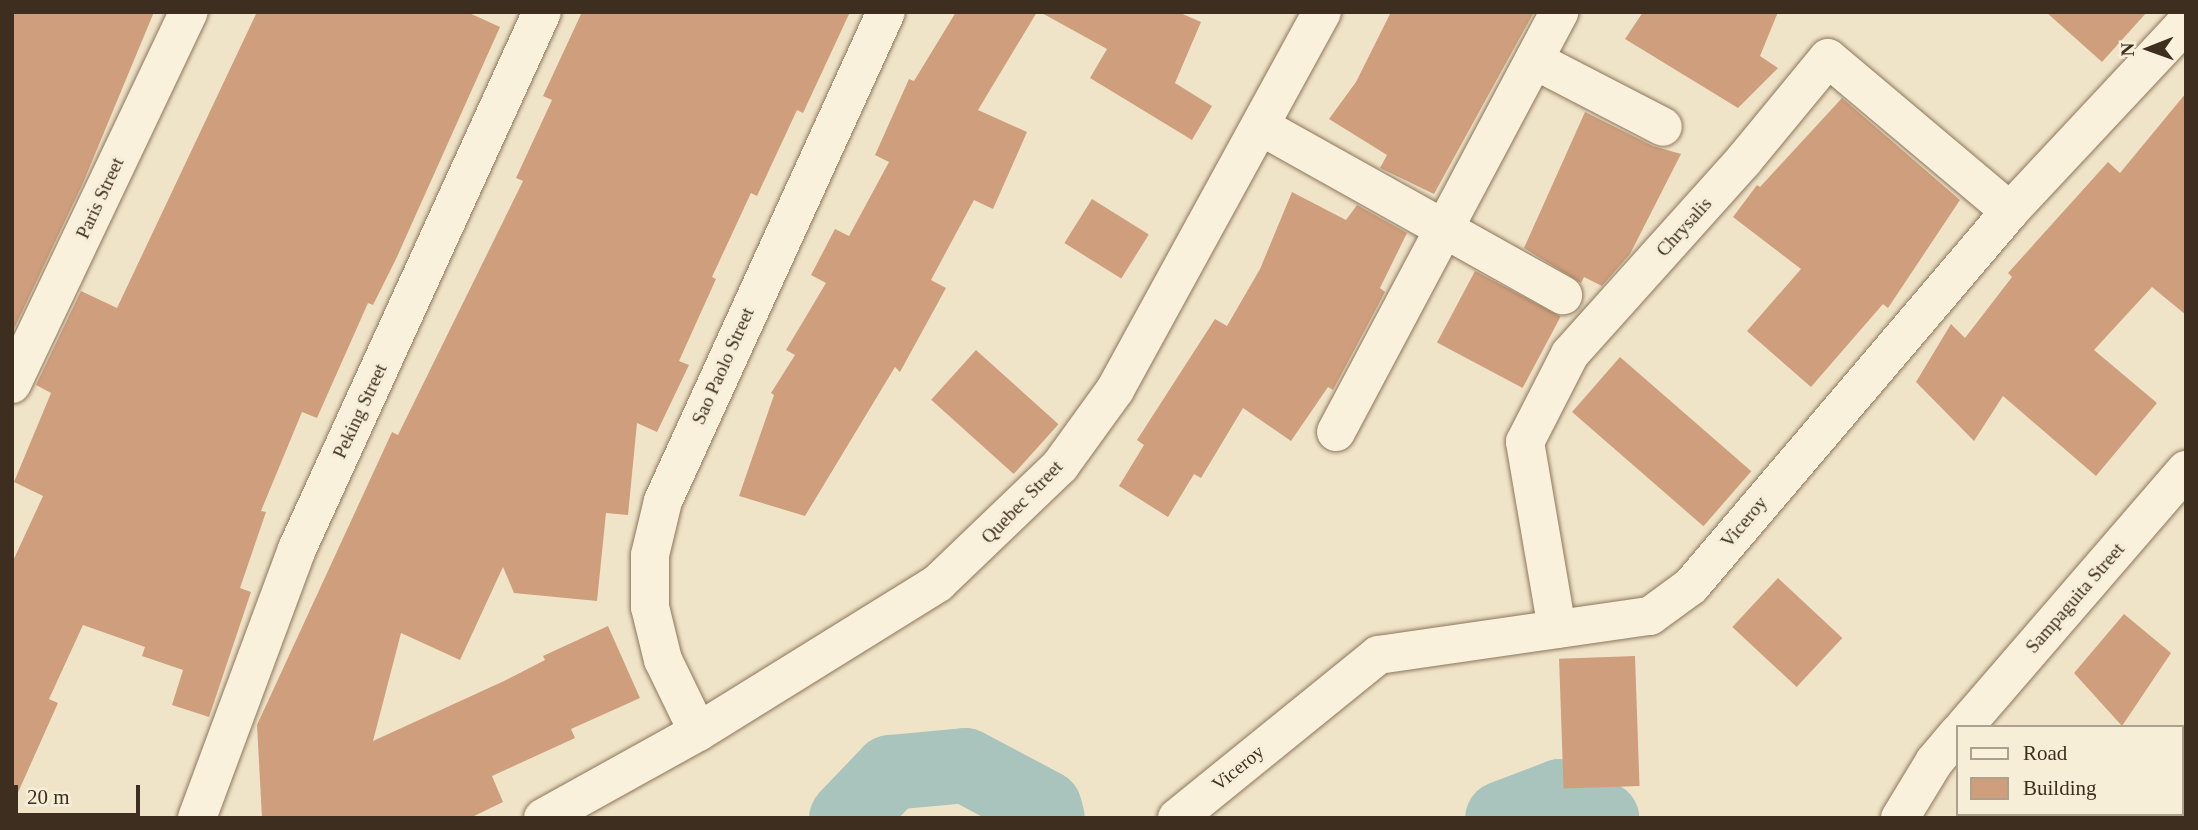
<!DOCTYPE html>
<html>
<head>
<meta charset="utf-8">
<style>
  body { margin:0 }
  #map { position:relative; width:2198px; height:830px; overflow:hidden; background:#f0e4c8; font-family:"Times New Roman",serif }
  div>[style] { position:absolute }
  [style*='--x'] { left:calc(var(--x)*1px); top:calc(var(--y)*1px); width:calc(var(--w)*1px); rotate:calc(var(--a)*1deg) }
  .river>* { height:75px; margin:-37.5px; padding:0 37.5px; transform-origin:37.5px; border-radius:37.5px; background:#a9c4bc }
  .building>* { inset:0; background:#cf9f7d; transform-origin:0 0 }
  .roads { filter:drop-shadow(0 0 2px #8d765c) drop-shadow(0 0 2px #8d765c) }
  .minor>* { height:38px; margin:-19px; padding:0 19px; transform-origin:19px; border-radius:19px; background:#faf1dc }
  span { translate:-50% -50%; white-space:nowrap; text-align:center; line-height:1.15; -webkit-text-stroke:6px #f7eed8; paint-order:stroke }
  .street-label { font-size:19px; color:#3d2e20 }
  .frame { position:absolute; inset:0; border:14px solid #3d2e20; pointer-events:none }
  .legend { position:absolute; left:1956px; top:725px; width:228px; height:91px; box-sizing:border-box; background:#f7eed8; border:2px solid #ada18e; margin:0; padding:9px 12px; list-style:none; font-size:21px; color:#3d2e20 }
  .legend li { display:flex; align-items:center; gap:14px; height:35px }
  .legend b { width:35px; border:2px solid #ada18e }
  .north { position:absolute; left:2114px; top:14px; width:70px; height:70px; -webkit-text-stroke:5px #f7eed8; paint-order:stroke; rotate:269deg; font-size:19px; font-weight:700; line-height:28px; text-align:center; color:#3d2e20 }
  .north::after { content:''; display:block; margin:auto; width:24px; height:32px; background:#3d2e20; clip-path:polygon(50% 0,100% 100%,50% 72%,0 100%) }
  .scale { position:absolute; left:14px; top:785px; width:126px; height:32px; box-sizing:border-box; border:4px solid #3d2e20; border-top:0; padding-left:9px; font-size:21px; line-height:24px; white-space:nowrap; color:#3d2e20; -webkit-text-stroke:5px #f7eed8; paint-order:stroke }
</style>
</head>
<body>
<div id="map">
  <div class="river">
    <i style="--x:846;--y:818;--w:64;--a:-46.3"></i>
    <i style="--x:890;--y:772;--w:75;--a:-5.3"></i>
    <i style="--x:965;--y:765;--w:89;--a:28"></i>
    <i style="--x:1044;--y:807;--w:11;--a:75"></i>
    <i style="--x:1502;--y:818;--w:62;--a:-20.8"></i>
    <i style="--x:1560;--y:796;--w:47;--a:28.2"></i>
  </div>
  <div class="building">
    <i style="clip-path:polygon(12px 12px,154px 12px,83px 183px,12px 333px)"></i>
    <i style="clip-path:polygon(257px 12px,467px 12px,500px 27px,396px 259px,373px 305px,368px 303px,317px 418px,302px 412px,261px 511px,266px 512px,240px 588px,251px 592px,209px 717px,172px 705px,183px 670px,142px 656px,145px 647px,83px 625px,49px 699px,58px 703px,12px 806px,12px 563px,43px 496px,14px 482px,51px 393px,36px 385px,81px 291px,117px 308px)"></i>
    <i style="clip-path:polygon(582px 12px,850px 12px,803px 113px,797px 110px,757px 196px,751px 193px,712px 277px,716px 279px,679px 361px,689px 365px,657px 432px,637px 423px,628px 515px,606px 513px,597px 601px,514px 593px,503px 567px,460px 660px,401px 633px,373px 741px,504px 681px,545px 660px,543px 656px,608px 626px,640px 698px,571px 729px,575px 738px,492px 776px,503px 802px,470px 818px,262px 818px,257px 725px,392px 432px,398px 435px,523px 181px,516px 178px,552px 100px,543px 96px)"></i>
    <i style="clip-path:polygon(956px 12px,1037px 12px,978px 110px,1027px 132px,993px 209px,974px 200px,931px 280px,946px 288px,900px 372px,895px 367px,805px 516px,739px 496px,774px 395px,771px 393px,795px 355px,786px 350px,826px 283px,811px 275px,835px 229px,849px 236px,889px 162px,875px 155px,909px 79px,914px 81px)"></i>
    <i style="clip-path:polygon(1040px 12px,1178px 12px,1201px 22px,1175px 83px,1212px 106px,1192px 140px,1090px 78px,1107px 49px)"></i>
    <i style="clip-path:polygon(1391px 12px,1534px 12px,1434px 194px,1380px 168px,1387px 155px,1329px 119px,1356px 82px)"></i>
    <i style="clip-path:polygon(1643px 12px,1778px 12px,1760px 56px,1778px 68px,1738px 108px,1625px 39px)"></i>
    <i style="clip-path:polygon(2046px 12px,2147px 12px,2102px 62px)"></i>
    <i style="clip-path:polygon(2186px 93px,2186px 315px,2152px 287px,2094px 350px,2157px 403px,2096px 476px,2003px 396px,1974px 441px,1916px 382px,1951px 324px,1965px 338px,2012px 277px,2008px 273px,2108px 162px,2120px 173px)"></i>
    <i style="clip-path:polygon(1842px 98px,1960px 200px,1888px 308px,1883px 304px,1811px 387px,1747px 331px,1801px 269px,1733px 217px,1757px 185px,1760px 187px)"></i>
    <i style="clip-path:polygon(1585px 112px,1653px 146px,1681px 154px,1630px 254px,1602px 286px,1584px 277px,1581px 283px,1524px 248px)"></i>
    <i style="clip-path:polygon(1292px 192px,1346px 220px,1357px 205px,1407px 233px,1380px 288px,1385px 292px,1333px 390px,1328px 387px,1291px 441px,1243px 408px,1201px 478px,1194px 474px,1168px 517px,1119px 486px,1144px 445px,1137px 440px,1215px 319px,1227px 326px,1260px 269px)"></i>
    <i style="left:1092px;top:199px;width:67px;height:52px;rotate:32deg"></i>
    <i style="left:1475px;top:271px;width:97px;height:81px;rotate:28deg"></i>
    <i style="left:976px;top:350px;width:111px;height:67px;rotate:42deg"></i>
    <i style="left:1620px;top:357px;width:174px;height:73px;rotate:41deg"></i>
    <i style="left:1778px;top:578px;width:88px;height:67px;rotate:43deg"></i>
    <i style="clip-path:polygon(2124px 614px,2171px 653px,2122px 726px,2074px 673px)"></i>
    <i style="left:1635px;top:656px;width:130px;height:76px;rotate:88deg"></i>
  </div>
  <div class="roads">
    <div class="minor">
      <i style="--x:1534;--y:60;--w:145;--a:27.4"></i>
      <i style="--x:1262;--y:127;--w:345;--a:29.2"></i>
      <i style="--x:12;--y:384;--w:412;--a:-64.6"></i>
      <i style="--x:1336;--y:432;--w:476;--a:-62"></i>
      <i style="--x:1557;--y:629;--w:190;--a:-99.7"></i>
      <i style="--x:1525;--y:442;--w:99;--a:-62.9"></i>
      <i style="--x:1570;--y:354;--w:261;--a:-48.1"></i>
      <i style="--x:1744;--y:160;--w:132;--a:-50.5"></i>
      <i style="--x:1828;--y:58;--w:238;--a:40.1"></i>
      <i style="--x:1964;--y:727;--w:340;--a:-49.2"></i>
      <i style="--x:698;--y:732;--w:80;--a:-115.9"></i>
      <i style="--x:663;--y:660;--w:55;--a:-103.8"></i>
      <i style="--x:650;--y:607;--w:52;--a:-90"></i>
      <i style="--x:650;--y:555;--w:56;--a:-76.5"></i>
      <i style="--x:663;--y:501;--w:537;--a:-65.49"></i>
      <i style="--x:2182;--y:775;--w:4;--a:-14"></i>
      <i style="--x:197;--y:818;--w:287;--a:-69.6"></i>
      <i style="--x:297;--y:549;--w:590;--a:-65.48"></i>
      <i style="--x:543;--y:818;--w:177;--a:-29"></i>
      <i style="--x:698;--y:732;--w:282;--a:-31.8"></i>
      <i style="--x:938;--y:583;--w:169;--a:-43.8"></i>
      <i style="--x:1060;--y:466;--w:94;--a:-54.1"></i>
      <i style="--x:1115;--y:390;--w:431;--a:-61.3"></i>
      <i style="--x:1177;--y:818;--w:259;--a:-39"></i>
      <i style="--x:1378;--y:655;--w:275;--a:-8.2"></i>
      <i style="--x:1650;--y:616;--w:51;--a:-36.2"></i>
      <i style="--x:1691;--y:586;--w:492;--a:-49.6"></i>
      <i style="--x:2010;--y:211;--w:258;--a:-46.9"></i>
      <i style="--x:1900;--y:818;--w:66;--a:-58.7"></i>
      <i style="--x:1934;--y:762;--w:38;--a:-50"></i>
      <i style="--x:2092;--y:818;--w:8;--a:-30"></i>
    </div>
  </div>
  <div class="street-label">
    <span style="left:100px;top:198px;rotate:-65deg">Paris Street</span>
    <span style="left:1684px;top:227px;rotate:-48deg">Chrysalis</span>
    <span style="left:723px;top:366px;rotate:-66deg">Sao Paolo Street</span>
    <span style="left:360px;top:411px;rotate:-65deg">Peking Street</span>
    <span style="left:1022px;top:502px;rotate:-46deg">Quebec Street</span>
    <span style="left:1744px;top:522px;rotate:-50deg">Viceroy</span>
    <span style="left:2075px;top:598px;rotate:-49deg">Sampaguita Street</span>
    <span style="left:1238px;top:768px;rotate:-39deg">Viceroy</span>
  </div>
  <div class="frame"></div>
  <ul class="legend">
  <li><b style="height:9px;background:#faf1dc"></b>Road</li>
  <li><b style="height:19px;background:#cf9f7d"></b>Building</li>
  </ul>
  <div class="north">N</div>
  <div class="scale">20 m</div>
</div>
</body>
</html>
